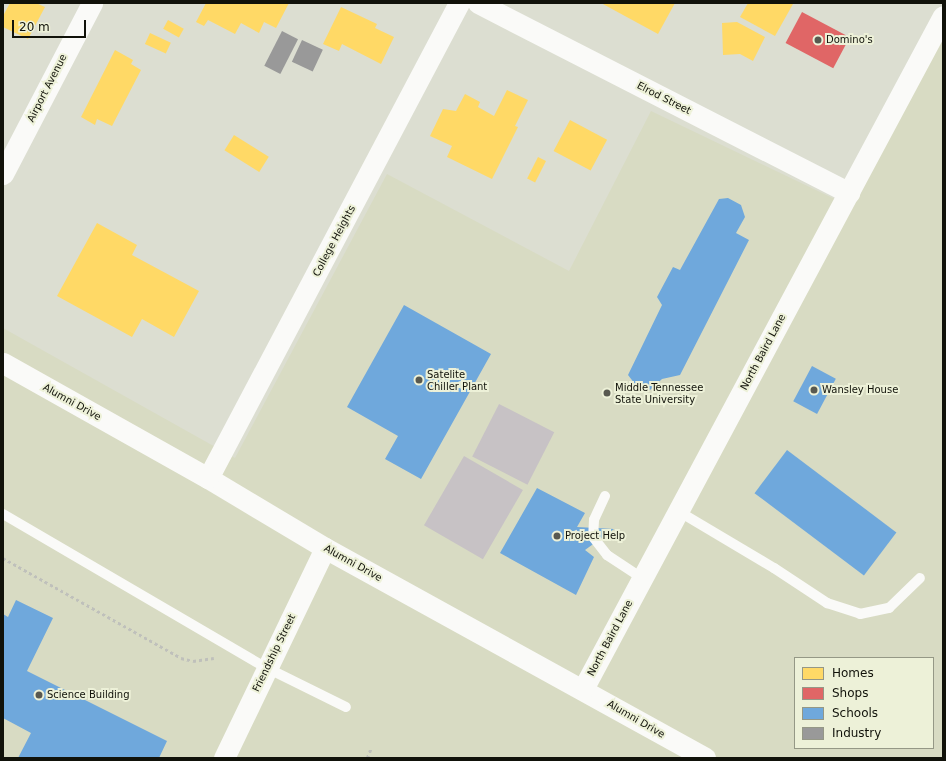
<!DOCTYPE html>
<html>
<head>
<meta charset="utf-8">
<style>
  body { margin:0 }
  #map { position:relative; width:946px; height:761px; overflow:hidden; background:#dcded1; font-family:"DejaVu Sans",sans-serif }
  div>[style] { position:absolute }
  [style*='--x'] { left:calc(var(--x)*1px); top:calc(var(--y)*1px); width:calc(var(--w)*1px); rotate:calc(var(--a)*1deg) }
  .built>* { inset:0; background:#d8dbc3 }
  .green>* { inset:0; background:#c7c2c5; transform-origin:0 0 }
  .homes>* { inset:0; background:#ffd966; transform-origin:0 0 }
  .shops>* { inset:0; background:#e06666; transform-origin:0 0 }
  .schools>* { inset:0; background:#6fa8dc; transform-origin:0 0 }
  .industry>* { inset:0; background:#999; transform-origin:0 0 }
  .path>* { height:2.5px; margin-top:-1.25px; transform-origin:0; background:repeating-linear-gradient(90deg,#bfc0bb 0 3px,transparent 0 6px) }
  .lane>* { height:10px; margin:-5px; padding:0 5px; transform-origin:5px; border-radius:5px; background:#fafaf8 }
  .street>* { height:21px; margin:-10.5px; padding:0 10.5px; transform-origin:10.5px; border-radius:10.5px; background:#fafaf8 }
  .dots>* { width:11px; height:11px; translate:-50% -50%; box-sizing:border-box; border:2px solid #edf1d8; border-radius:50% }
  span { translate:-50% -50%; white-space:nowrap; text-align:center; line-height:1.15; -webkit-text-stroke:4px #edf1d8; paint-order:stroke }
  .poi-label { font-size:10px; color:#11120a }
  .left { translate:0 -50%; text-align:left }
  .street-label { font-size:10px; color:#11120a }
  .frame { position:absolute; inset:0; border:4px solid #11120a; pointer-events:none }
  .legend { position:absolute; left:794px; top:657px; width:140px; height:92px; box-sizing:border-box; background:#edf1d8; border:1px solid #959886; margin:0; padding:5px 7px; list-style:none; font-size:12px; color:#11120a }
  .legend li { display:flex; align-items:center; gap:8px; height:20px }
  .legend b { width:20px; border:1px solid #959886 }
  .scale { position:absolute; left:12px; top:20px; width:74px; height:18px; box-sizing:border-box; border:2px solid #11120a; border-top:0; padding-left:5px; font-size:12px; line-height:14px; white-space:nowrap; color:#11120a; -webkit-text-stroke:3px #edf1d8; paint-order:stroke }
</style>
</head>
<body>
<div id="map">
  <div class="built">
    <i style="clip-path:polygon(evenodd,943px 15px,943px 758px,3px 758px,3px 328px,235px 458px,387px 174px,569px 271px,651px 111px,843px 203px,943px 15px,795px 658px,933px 658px,933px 748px,795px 748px,795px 658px)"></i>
  </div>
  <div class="green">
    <i style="left:499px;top:404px;width:62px;height:59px;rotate:27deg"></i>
    <i style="left:464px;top:456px;width:68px;height:80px;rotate:30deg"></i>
  </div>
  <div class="homes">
    <i style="clip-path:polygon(10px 3px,36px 3px,45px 7px,28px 39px,3px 27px,3px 16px)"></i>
    <i style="clip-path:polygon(206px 3px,289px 3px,276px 28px,264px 22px,259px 33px,241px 23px,235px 34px,208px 20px,204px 26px,196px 22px)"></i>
    <i style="clip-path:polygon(601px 3px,675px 3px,658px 34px)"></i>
    <i style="clip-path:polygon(748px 3px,790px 3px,793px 4px,775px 36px,740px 17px)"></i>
    <i style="clip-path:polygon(341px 7px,377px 24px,375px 28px,394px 37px,381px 64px,342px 44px,339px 51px,323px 44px)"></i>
    <i style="left:168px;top:20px;width:18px;height:10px;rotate:29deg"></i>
    <i style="clip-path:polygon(737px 22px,765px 37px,753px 61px,740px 54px,723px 55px,722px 23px)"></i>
    <i style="left:150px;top:33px;width:23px;height:12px;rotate:25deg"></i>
    <i style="clip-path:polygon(115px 50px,133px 60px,131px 64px,141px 70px,112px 126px,97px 119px,95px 125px,81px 117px)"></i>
    <i style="clip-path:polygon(507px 90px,528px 100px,515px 126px,518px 127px,492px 179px,447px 157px,452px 146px,430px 136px,443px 109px,456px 111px,465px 94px,480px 102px,478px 107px,494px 116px)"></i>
    <i style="left:570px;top:120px;width:42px;height:35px;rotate:28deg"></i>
    <i style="left:234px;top:135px;width:41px;height:18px;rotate:32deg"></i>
    <i style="left:538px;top:157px;width:9px;height:24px;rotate:27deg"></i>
    <i style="clip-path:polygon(97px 223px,137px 245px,132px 255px,199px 291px,174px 337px,142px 319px,132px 337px,57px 296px)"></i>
  </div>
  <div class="shops">
    <i style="left:802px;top:12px;width:54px;height:35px;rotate:28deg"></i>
  </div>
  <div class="schools">
    <i style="clip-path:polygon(728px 198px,741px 205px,745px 217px,736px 233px,749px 240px,680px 375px,662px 379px,650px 390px,635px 384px,628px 375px,662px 305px,657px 297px,673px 267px,680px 270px,719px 199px)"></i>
    <i style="clip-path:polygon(404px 305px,491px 354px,421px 479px,385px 459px,398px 436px,347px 407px)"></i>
    <i style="left:812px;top:366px;width:27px;height:40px;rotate:28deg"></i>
    <i style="left:787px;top:450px;width:137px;height:54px;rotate:37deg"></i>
    <i style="clip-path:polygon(537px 488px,585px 513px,577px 527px,614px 529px,585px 550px,594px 557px,576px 595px,500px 553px)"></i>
    <i style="clip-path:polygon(16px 600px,53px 618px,27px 671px,167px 741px,159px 758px,18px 758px,31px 733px,3px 718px,3px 614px,8px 617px)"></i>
  </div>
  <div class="industry">
    <i style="left:282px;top:31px;width:18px;height:39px;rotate:27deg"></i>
    <i style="left:302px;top:40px;width:23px;height:24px;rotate:25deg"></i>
  </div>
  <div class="path">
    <i style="--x:3;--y:558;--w:204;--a:29.3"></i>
    <i style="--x:181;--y:658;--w:12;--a:14"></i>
    <i style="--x:193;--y:661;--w:21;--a:-8"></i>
    <i style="--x:367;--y:758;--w:11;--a:-68"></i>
  </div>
  <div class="lane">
    <i style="--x:605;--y:496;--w:26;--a:115"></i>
    <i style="--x:594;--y:520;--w:17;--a:93"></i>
    <i style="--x:593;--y:537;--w:23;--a:52"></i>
    <i style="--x:607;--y:555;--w:42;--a:33.3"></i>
    <i style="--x:678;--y:511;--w:112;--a:30.7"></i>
    <i style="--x:774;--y:568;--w:64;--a:33.4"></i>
    <i style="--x:827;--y:603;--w:35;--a:18"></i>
    <i style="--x:860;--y:614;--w:30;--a:-12"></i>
    <i style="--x:889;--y:608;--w:43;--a:-44.1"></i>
    <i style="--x:3;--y:514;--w:306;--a:30.3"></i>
    <i style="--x:267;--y:668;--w:88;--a:26.3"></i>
  </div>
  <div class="street">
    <i style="--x:478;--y:3;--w:417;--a:27.1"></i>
    <i style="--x:3;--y:174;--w:193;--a:-62.5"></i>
    <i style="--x:3;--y:363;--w:235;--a:29.3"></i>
    <i style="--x:208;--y:478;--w:136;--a:30.9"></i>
    <i style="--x:325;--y:548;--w:434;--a:28.9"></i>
    <i style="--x:208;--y:478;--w:537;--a:-62.15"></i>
    <i style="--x:583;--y:689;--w:763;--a:-61.86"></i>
    <i style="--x:224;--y:758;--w:233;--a:-64.3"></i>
  </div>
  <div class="dots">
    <i style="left:818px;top:40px;background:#585950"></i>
    <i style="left:419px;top:380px;background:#585950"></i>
    <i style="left:814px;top:390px;background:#585950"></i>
    <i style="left:607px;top:393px;background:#585950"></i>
    <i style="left:557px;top:536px;background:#585950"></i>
    <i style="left:39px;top:695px;background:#585950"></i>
  </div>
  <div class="poi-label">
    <span class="left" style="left:826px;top:40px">Domino's</span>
    <span class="left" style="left:427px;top:380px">Satelite<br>Chiller Plant</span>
    <span class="left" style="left:615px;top:393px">Middle Tennessee<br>State University</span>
    <span class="left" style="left:822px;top:390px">Wansley House</span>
    <span class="left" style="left:565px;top:536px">Project Help</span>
    <span class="left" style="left:47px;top:695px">Science Building</span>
  </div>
  <div class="street-label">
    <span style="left:47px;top:88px;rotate:-63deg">Airport Avenue</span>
    <span style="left:664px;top:98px;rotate:27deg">Elrod Street</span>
    <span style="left:334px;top:241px;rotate:-62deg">College Heights</span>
    <span style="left:763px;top:352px;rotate:-62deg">North Baird Lane</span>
    <span style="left:72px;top:402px;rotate:29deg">Alumni Drive</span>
    <span style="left:353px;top:563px;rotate:29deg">Alumni Drive</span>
    <span style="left:610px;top:638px;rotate:-62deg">North Baird Lane</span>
    <span style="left:274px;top:653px;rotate:-64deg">Friendship Street</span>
    <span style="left:636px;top:719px;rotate:30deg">Alumni Drive</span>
  </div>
  <div class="frame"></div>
  <ul class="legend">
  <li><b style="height:11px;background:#ffd966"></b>Homes</li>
  <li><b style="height:11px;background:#e06666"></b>Shops</li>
  <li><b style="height:11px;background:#6fa8dc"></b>Schools</li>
  <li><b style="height:11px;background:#999"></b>Industry</li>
  </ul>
  <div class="scale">20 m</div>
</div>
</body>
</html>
